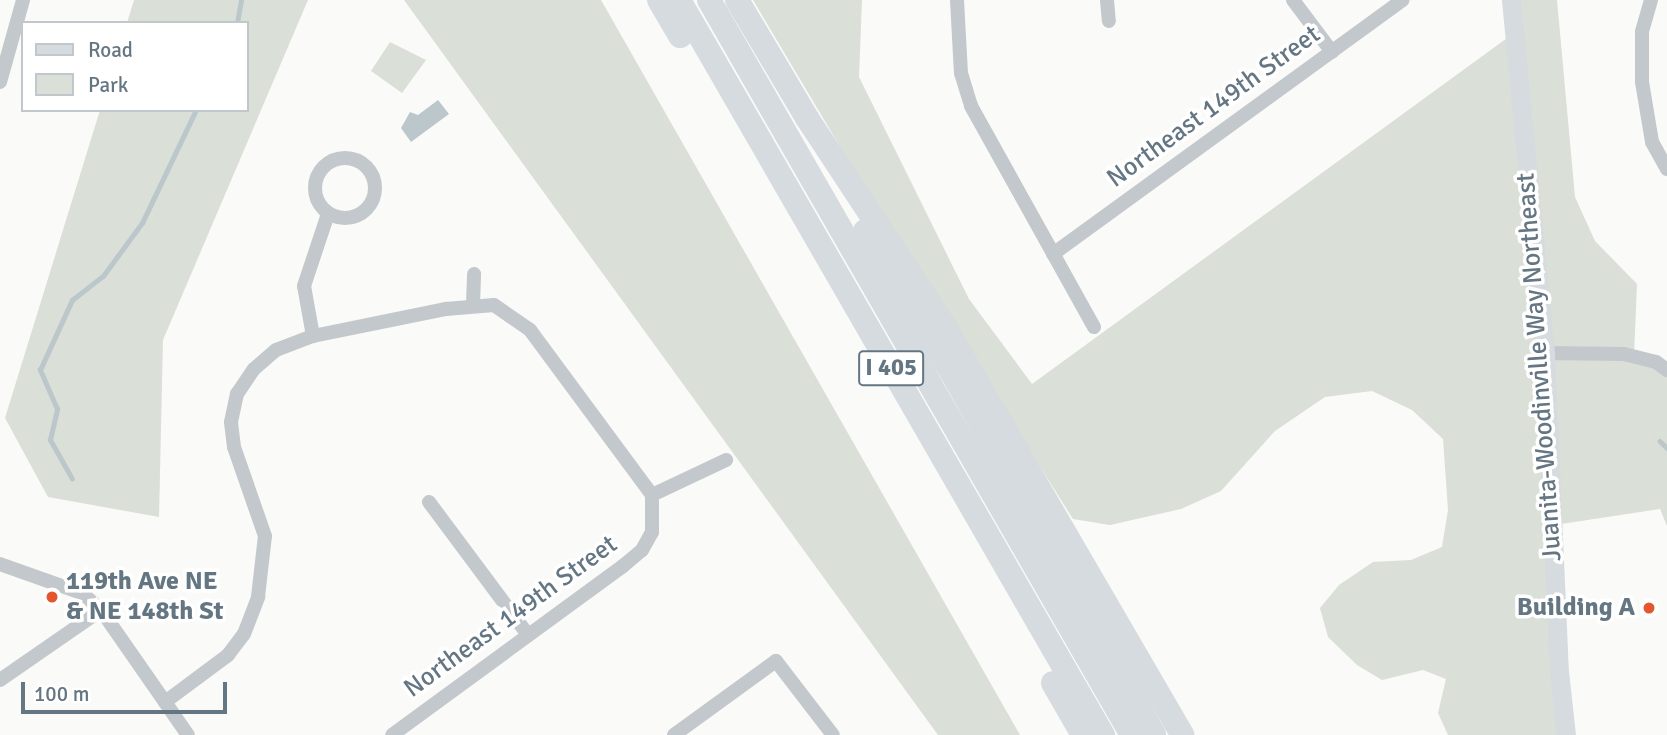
<!DOCTYPE html>
<html>
<head>
<meta charset="utf-8">
<style>
  body { margin:0 }
  #map { position:relative; width:1667px; height:735px; overflow:hidden; background:#fafaf8; font-family:Signika,sans-serif }
  div>[style] { position:absolute }
  [style*='--x'] { left:calc(var(--x)*1px); top:calc(var(--y)*1px); width:calc(var(--w)*1px); rotate:calc(var(--a)*1deg) }
  .green>* { inset:0; background:#dadfd7 }
  .water>* { inset:0; background:#bbc7cb }
  .stream>* { height:4.5px; margin:-2.25px; padding:0 2.25px; transform-origin:2.25px; border-radius:2.25px; background:#bbc7cb }
  .street>* { height:14px; margin:-7px; padding:0 7px; transform-origin:7px; border-radius:7px; background:#c3c8cc }
  .street>.ring { margin:-7px; padding:0; box-sizing:content-box; background:none; border:14px solid #c3c8cc; border-radius:50% }
  .secondary>* { height:19px; margin:-9.5px; padding:0 9.5px; transform-origin:9.5px; border-radius:9.5px; background:#d6dbdf }
  .highway>* { height:24px; margin:-12px; padding:0 12px; transform-origin:12px; border-radius:12px; background:#d6dbdf }
  .dots>* { width:19px; height:19px; translate:-50% -50%; box-sizing:border-box; border:4px solid #fff; border-radius:50% }
  span { translate:-50% -50%; white-space:nowrap; text-align:center; line-height:1.15; -webkit-text-stroke:7px #fff; paint-order:stroke }
  .shield-label span { padding:2px 5px; background:#fff; border:2px solid; border-radius:5px; -webkit-text-stroke-width:0 }
  .shield-label { font-size:24px; color:#657683; font-weight:700 }
  .street-label { font-size:26px; color:#657683 }
  .poi-label { font-size:26px; color:#657683; font-weight:700 }
  .left { translate:0 -50%; text-align:left }
  .right { translate:-100% -50%; text-align:right }
  .legend { position:absolute; left:21px; top:21px; width:228px; height:91px; box-sizing:border-box; background:#fff; border:2px solid #c1c8cd; margin:0; padding:9px 12px; list-style:none; font-size:21px; color:#657683 }
  .legend li { display:flex; align-items:center; gap:14px; height:35px }
  .legend b { width:35px; border:2px solid #c1c8cd }
  .scale { position:absolute; left:21px; top:682px; width:206px; height:32px; box-sizing:border-box; border:4px solid #657683; border-top:0; padding-left:9px; font-size:21px; line-height:24px; white-space:nowrap; color:#657683; -webkit-text-stroke:5px #fff; paint-order:stroke }
</style>
</head>
<body>
<div id="map">
  <div class="green">
    <i style="clip-path:polygon(134px 0,308px 0,163px 340px,159px 517px,48px 497px,5px 418px,100px 110px,247px 110px,247px 23px,127px 23px)"></i>
    <i style="clip-path:polygon(404px 0,601px 0,1020px 735px,938px 735px)"></i>
    <i style="clip-path:polygon(753px 0,862px 0,859px 77px,969px 299px,1032px 384px,1514px 33px,1511px 0,1557px 0,1575px 197px,1595px 241px,1637px 284px,1634px 355px,1667px 372px,1667px 526px,1660px 509px,1561px 524px,1564px 735px,1448px 735px,1438px 713px,1446px 679px,1423px 670px,1382px 680px,1357px 665px,1328px 637px,1320px 608px,1339px 585px,1373px 562px,1411px 560px,1442px 547px,1448px 510px,1443px 439px,1412px 410px,1372px 391px,1325px 397px,1275px 431px,1221px 491px,1181px 509px,1110px 525px,1073px 519px,861px 182px)"></i>
    <i style="clip-path:polygon(390px 42px,426px 60px,402px 93px,371px 71px)"></i>
  </div>
  <div class="water">
    <i style="clip-path:polygon(438px 100px,449px 114px,411px 142px,401px 128px,410px 112px,418px 115px)"></i>
  </div>
  <div class="stream">
    <i style="--x:237;--y:23;--w:23;--a:-80"></i>
    <i style="--x:1660;--y:441;--w:10;--a:45"></i>
    <i style="--x:72;--y:479;--w:45;--a:-119.4"></i>
    <i style="--x:50;--y:440;--w:32;--a:-77"></i>
    <i style="--x:57;--y:409;--w:43;--a:-113.6"></i>
    <i style="--x:40;--y:370;--w:77;--a:-65.4"></i>
    <i style="--x:72;--y:300;--w:39;--a:-38"></i>
    <i style="--x:103;--y:276;--w:66;--a:-53.7"></i>
    <i style="--x:142;--y:223;--w:125;--a:-64.5"></i>
  </div>
  <div class="street">
    <i style="--x:957;--y:0;--w:73;--a:86.9"></i>
    <i style="--x:961;--y:73;--w:34;--a:73"></i>
    <i style="--x:971;--y:106;--w:253;--a:60.9"></i>
    <i style="--x:1107;--y:0;--w:21;--a:85"></i>
    <i style="--x:1293;--y:0;--w:65;--a:53.1"></i>
    <i style="--x:1651;--y:0;--w:33;--a:106"></i>
    <i style="--x:1642;--y:32;--w:50;--a:90"></i>
    <i style="--x:1642;--y:82;--w:61;--a:80.5"></i>
    <i style="--x:1652;--y:142;--w:31;--a:61"></i>
    <i style="--x:0;--y:82;--w:85;--a:-74.3"></i>
    <i class="ring" style="left:315px;top:158px;width:46px;height:46px"></i>
    <i style="--x:1053;--y:254;--w:432;--a:-36"></i>
    <i style="--x:473;--y:305;--w:31;--a:-88"></i>
    <i style="--x:313;--y:336;--w:51;--a:-100.2"></i>
    <i style="--x:304;--y:286;--w:76;--a:-71.6"></i>
    <i style="--x:1545;--y:353;--w:79;--a:0.7"></i>
    <i style="--x:1624;--y:354;--w:33;--a:14"></i>
    <i style="--x:1656;--y:362;--w:14;--a:36"></i>
    <i style="--x:652;--y:495;--w:82;--a:-25.3"></i>
    <i style="--x:429;--y:502;--w:166;--a:53.3"></i>
    <i style="--x:0;--y:564;--w:87;--a:19.5"></i>
    <i style="--x:82;--y:593;--w:25;--a:42"></i>
    <i style="--x:101;--y:610;--w:152;--a:55.2"></i>
    <i style="--x:0;--y:680;--w:123;--a:-34.7"></i>
    <i style="--x:165;--y:702;--w:79;--a:-36.7"></i>
    <i style="--x:228;--y:655;--w:26;--a:-53"></i>
    <i style="--x:244;--y:634;--w:40;--a:-69"></i>
    <i style="--x:258;--y:597;--w:61;--a:-83.5"></i>
    <i style="--x:265;--y:536;--w:94;--a:-109.2"></i>
    <i style="--x:234;--y:447;--w:25;--a:-97"></i>
    <i style="--x:231;--y:422;--w:29;--a:-78"></i>
    <i style="--x:237;--y:394;--w:30;--a:-56"></i>
    <i style="--x:254;--y:369;--w:29;--a:-41"></i>
    <i style="--x:276;--y:350;--w:40;--a:-21"></i>
    <i style="--x:313;--y:336;--w:136;--a:-11.5"></i>
    <i style="--x:446;--y:309;--w:48;--a:-4.8"></i>
    <i style="--x:494;--y:305;--w:44;--a:34.8"></i>
    <i style="--x:530;--y:330;--w:205;--a:53.5"></i>
    <i style="--x:652;--y:495;--w:37;--a:90"></i>
    <i style="--x:652;--y:532;--w:21;--a:119"></i>
    <i style="--x:642;--y:550;--w:25;--a:140"></i>
    <i style="--x:623;--y:566;--w:286;--a:143.8"></i>
    <i style="--x:674;--y:735;--w:126;--a:-36"></i>
    <i style="--x:776;--y:661;--w:93;--a:52.4"></i>
  </div>
  <div class="secondary">
    <i style="--x:1511;--y:0;--w:355;--a:84.5"></i>
    <i style="--x:1545;--y:353;--w:318;--a:87.5"></i>
    <i style="--x:1559;--y:671;--w:64;--a:83.8"></i>
  </div>
  <div class="highway">
    <i style="--x:659;--y:0;--w:42;--a:59.7"></i>
    <i style="--x:679;--y:0;--w:849;--a:60.02"></i>
    <i style="--x:709;--y:0;--w:848;--a:60.08"></i>
    <i style="--x:737;--y:0;--w:137;--a:59.3"></i>
    <i style="--x:807;--y:118;--w:250;--a:56.6"></i>
    <i style="--x:945;--y:327;--w:472;--a:59.8"></i>
    <i style="--x:865;--y:231;--w:177;--a:58.6"></i>
    <i style="--x:957;--y:382;--w:404;--a:60.8"></i>
    <i style="--x:1053;--y:683;--w:60;--a:60"></i>
  </div>
  <div class="dots">
    <i style="left:52px;top:597px;background:#e4572e"></i>
    <i style="left:1649px;top:608px;background:#e4572e"></i>
  </div>
  <div class="shield-label">
    <span style="left:891px;top:368px">I 405</span>
  </div>
  <div class="street-label">
    <span style="left:1214px;top:107px;rotate:-36deg">Northeast 149th Street</span>
    <span style="left:1540px;top:367px;rotate:-94deg">Juanita-Woodinville Way Northeast</span>
    <span style="left:511px;top:617px;rotate:-36deg">Northeast 149th Street</span>
  </div>
  <div class="poi-label">
    <span class="left" style="left:66px;top:597px">119th Ave NE<br>&amp; NE 148th St</span>
    <span class="right" style="left:1635px;top:608px">Building A</span>
  </div>
  <ul class="legend">
  <li><b style="height:9px;background:#d6dbdf"></b>Road</li>
  <li><b style="height:19px;background:#dadfd7"></b>Park</li>
  </ul>
  <div class="scale">100 m</div>
</div>
</body>
</html>
